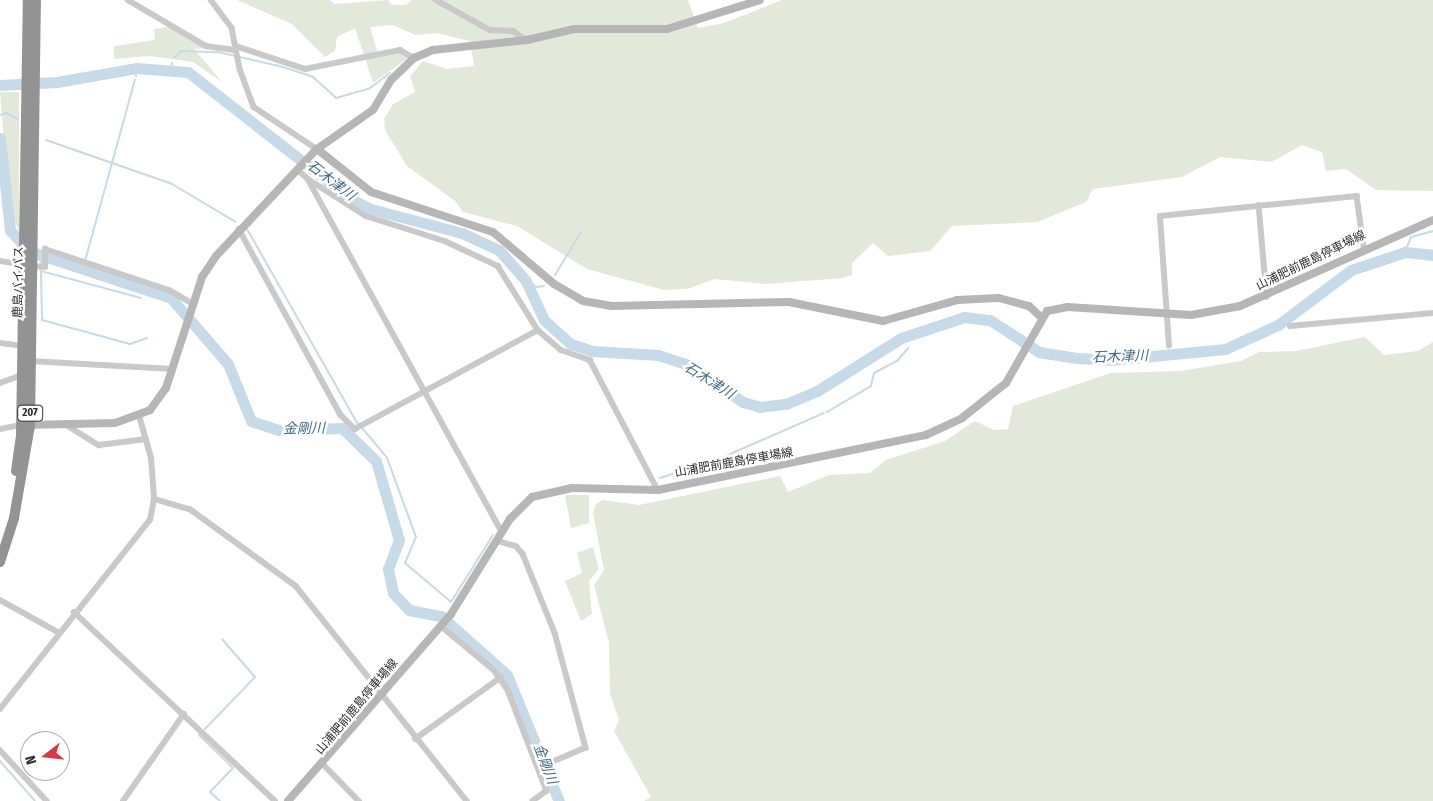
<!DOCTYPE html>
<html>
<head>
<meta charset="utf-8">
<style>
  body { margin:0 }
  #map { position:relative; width:1433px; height:801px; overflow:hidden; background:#fff; font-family:"Fira Sans Condensed","Noto Sans JP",sans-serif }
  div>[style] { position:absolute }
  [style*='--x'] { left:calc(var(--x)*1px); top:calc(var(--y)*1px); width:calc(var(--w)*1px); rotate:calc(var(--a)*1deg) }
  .green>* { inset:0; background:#e2e9da }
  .stream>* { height:2px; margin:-1px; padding:0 1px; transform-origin:1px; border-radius:1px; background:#c7dae8 }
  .river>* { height:11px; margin:-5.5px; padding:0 5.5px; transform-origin:5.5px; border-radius:5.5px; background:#c7dae8 }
  .street>* { height:5.5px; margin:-2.75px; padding:0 2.75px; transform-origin:2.75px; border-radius:2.75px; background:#c9c9c9 }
  .secondary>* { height:8px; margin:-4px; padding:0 4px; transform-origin:4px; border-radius:4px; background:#b6b6b6 }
  .highway>* { height:10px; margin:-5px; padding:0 5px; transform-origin:5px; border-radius:5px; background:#939393 }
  span { translate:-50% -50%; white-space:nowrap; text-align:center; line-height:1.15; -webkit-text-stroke:5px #fff; paint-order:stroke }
  .shield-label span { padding:1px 4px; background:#fff; border:1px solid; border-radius:4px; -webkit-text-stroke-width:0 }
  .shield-label { font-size:11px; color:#2c2c2c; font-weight:700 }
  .street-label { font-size:12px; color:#2c2c2c }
  .water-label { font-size:14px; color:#406a88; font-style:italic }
  .north { position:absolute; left:20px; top:731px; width:50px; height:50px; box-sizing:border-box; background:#fff; border:1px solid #ababab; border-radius:50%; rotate:254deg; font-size:14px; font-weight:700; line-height:20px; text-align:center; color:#2c2c2c }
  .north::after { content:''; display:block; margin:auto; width:18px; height:22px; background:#d9383f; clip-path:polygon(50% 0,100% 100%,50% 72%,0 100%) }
</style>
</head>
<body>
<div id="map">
  <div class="green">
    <i style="clip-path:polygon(237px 0,330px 0,334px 4px,388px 0,392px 5px,406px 5px,412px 0,688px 0,698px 28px,724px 23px,782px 0,1433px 0,1433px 191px,1376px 190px,1346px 169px,1326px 171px,1322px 152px,1302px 145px,1271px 162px,1220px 157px,1182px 177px,1093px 189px,1086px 202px,1037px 222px,952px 226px,930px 251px,888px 256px,873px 243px,852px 263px,852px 275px,843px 278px,766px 284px,715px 279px,687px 289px,664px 290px,587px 269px,517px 226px,463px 212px,455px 201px,407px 166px,385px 130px,384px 119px,393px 104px,415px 92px,410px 76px,423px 61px,446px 69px,474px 66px,470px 41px,437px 33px,415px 35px,393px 25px,370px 27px,379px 57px,403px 51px,408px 58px,373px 83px,355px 28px,337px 37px,335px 51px,325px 57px,292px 24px)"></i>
    <i style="clip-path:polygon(169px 27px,208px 48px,194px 49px,222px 82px,193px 62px,149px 56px,114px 59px,114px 46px,155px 40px,154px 29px)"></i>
    <i style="clip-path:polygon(0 92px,19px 92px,19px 231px,10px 211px)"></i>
    <i style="clip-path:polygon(1365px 337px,1384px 355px,1418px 351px,1433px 342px,1433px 801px,644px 801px,651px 797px,614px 731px,619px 720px,610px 693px,609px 643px,594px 585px,604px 570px,593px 513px,596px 504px,603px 500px,639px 505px,780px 476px,788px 492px,829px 475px,870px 473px,886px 460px,945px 441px,975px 421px,994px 430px,1008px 429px,1013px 406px,1111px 373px,1180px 371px,1241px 361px,1259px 352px,1296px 351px)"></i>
    <i style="clip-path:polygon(565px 495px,589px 495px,589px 523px,571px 528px)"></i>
    <i style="clip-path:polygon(593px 547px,599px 569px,589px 581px,592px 614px,581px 621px,565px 581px,582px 573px,577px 553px)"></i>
  </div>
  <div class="stream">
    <i style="--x:175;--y:57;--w:8;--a:-45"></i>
    <i style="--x:181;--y:51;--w:37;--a:2"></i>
    <i style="--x:218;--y:52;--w:67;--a:13"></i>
    <i style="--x:283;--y:67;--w:32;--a:18"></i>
    <i style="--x:313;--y:77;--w:31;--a:42"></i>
    <i style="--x:336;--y:98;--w:35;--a:-16"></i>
    <i style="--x:370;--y:88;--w:25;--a:-37"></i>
    <i style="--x:136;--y:68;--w:8;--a:90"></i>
    <i style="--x:171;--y:68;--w:5;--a:-79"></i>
    <i style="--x:0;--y:115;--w:7;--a:-16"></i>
    <i style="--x:7;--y:113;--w:12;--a:31"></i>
    <i style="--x:46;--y:140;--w:133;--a:19.2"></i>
    <i style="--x:172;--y:184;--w:74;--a:30.7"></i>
    <i style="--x:247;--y:229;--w:224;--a:60.4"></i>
    <i style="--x:1405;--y:252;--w:16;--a:-68"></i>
    <i style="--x:1411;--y:237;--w:23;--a:-15"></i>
    <i style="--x:40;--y:257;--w:7;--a:82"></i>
    <i style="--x:85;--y:261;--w:188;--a:-74.6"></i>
    <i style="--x:81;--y:269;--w:4;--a:-56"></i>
    <i style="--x:555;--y:275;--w:50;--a:-58.8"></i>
    <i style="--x:526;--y:281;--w:13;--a:29"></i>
    <i style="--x:537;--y:287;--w:7;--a:-8"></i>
    <i style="--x:141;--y:298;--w:104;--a:-164.9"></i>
    <i style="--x:41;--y:271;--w:49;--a:88.8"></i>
    <i style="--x:42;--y:320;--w:91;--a:15.3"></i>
    <i style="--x:130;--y:344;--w:18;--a:-19"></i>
    <i style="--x:827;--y:412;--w:51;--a:-30.6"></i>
    <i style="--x:871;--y:386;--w:13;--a:-77"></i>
    <i style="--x:874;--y:373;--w:27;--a:-28"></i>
    <i style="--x:898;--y:360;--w:16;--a:-50"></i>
    <i style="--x:363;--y:429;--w:38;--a:50"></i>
    <i style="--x:387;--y:458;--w:84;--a:69.8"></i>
    <i style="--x:416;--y:537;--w:28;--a:113"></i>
    <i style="--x:405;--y:563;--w:60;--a:40.3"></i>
    <i style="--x:451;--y:602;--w:79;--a:-57.9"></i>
    <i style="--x:721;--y:458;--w:112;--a:-23.6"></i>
    <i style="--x:660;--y:478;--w:59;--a:-17.8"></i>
    <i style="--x:205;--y:729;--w:72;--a:-46.1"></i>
    <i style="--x:255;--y:677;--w:50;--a:-131"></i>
    <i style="--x:199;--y:735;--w:47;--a:44.1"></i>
    <i style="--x:233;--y:768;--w:33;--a:134"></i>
    <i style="--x:210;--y:792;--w:13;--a:42"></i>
    <i style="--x:0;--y:761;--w:53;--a:48.8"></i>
  </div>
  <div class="river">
    <i style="--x:0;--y:85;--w:57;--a:-3"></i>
    <i style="--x:57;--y:82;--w:80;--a:-10"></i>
    <i style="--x:136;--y:68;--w:52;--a:4.4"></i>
    <i style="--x:188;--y:72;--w:204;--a:38"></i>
    <i style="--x:349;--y:198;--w:25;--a:27"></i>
    <i style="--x:371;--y:209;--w:94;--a:14.8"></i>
    <i style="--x:462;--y:233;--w:41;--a:24.7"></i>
    <i style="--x:499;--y:250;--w:41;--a:48.9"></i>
    <i style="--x:526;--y:281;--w:43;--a:65.2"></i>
    <i style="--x:544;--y:320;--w:36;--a:42"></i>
    <i style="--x:571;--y:344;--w:22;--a:18"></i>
    <i style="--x:592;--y:351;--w:66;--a:3.5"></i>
    <i style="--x:658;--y:355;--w:32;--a:18"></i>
    <i style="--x:688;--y:365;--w:66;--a:33.9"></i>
    <i style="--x:743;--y:402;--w:18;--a:16"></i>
    <i style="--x:760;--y:407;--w:26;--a:-7"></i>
    <i style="--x:786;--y:404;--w:34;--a:-23"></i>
    <i style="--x:817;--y:391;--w:99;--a:-32.2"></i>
    <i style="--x:901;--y:338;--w:66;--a:-18.4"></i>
    <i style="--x:964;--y:317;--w:26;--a:7"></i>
    <i style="--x:990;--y:320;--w:59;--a:33.1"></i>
    <i style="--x:1039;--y:352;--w:38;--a:9"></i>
    <i style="--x:1077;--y:358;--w:34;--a:3"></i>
    <i style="--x:1111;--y:360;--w:115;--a:-5.5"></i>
    <i style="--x:1225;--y:349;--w:58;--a:-24.4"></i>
    <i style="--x:1278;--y:325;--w:91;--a:-37"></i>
    <i style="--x:1351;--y:270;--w:57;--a:-18.4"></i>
    <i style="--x:1405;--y:252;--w:28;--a:6"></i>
    <i style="--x:0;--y:138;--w:93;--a:83.8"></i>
    <i style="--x:10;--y:230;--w:28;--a:48"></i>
    <i style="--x:29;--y:251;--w:150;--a:18.3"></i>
    <i style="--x:171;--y:298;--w:87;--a:49.2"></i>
    <i style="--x:228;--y:364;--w:61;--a:68"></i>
    <i style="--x:251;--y:421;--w:29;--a:18"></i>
    <i style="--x:279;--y:430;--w:63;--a:-1.8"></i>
    <i style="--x:342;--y:428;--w:47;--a:44.1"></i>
    <i style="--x:376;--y:461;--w:82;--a:73.8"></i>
    <i style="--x:399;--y:540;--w:31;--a:111"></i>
    <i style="--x:388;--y:569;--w:25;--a:78"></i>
    <i style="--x:393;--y:593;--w:23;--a:47"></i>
    <i style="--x:409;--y:610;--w:33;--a:11"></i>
    <i style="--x:441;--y:616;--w:89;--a:41.8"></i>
    <i style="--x:507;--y:675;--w:136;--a:67.6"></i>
  </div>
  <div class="street">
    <i style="--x:128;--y:0;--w:91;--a:30.5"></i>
    <i style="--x:206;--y:46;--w:30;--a:8"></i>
    <i style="--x:211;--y:0;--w:35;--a:53"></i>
    <i style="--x:232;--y:28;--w:42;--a:79"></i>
    <i style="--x:240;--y:69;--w:40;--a:69.8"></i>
    <i style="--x:254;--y:107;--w:76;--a:33.7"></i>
    <i style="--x:436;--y:0;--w:62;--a:29.1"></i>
    <i style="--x:490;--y:30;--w:23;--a:2"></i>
    <i style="--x:513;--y:31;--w:17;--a:33"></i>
    <i style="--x:236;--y:46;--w:73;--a:18.4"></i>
    <i style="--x:305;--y:69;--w:97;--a:-11.3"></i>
    <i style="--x:400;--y:50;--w:16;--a:30"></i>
    <i style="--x:297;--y:169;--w:15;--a:42"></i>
    <i style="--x:308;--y:179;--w:403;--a:61.2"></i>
    <i style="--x:308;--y:179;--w:69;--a:32.5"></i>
    <i style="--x:366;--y:216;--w:83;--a:17.6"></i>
    <i style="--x:445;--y:241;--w:59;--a:25.3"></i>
    <i style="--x:498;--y:266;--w:75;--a:58"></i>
    <i style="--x:538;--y:330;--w:30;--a:41"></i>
    <i style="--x:561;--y:350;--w:31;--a:19"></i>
    <i style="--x:590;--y:360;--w:147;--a:62.4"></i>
    <i style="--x:1259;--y:205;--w:92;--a:85"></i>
    <i style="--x:239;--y:229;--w:212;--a:61.3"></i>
    <i style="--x:341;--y:415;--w:20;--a:45"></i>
    <i style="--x:355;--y:429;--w:208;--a:-28.4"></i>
    <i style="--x:0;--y:261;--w:24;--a:9"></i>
    <i style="--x:32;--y:266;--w:13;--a:4"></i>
    <i style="--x:45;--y:267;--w:18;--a:-90"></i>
    <i style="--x:45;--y:249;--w:131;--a:18.3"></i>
    <i style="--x:169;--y:290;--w:28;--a:30"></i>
    <i style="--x:1290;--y:326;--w:144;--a:-5.2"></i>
    <i style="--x:0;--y:343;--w:23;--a:7"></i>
    <i style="--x:1169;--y:346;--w:130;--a:-94"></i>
    <i style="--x:1160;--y:216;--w:198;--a:-5.8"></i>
    <i style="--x:1357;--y:196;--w:51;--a:82.2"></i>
    <i style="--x:30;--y:361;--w:143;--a:3.2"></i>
    <i style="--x:0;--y:383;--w:23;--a:-20"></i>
    <i style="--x:65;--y:424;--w:40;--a:32"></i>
    <i style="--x:99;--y:445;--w:47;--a:-7.3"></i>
    <i style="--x:0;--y:429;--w:21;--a:-11"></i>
    <i style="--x:154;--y:499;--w:37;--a:16"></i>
    <i style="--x:190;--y:509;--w:131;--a:36"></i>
    <i style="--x:296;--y:586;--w:275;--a:51.5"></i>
    <i style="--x:498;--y:541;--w:19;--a:16"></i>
    <i style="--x:516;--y:546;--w:11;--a:49"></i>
    <i style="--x:523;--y:554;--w:85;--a:67.9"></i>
    <i style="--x:555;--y:633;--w:119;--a:74.9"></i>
    <i style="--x:586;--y:748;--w:51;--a:156.9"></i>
    <i style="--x:0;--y:600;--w:66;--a:28.9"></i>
    <i style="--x:74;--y:612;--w:276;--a:43.2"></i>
    <i style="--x:441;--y:626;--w:69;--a:39.7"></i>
    <i style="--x:494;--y:670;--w:24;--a:55"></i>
    <i style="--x:508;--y:690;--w:108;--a:68.9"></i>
    <i style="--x:547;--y:791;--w:17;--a:144"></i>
    <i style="--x:0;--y:709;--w:241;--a:-51.6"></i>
    <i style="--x:150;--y:520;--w:21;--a:-79"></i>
    <i style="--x:154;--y:499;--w:41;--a:-94.2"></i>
    <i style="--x:151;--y:458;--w:44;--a:-105.9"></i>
    <i style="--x:415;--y:739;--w:105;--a:-35.7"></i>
    <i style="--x:0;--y:750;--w:69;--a:47.3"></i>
    <i style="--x:323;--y:764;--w:52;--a:45.8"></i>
    <i style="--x:123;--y:801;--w:106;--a:-55"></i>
  </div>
  <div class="secondary">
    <i style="--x:317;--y:149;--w:69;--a:38.5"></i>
    <i style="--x:371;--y:192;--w:128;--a:18.2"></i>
    <i style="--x:493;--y:232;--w:80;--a:40.4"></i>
    <i style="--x:554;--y:284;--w:34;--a:30"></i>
    <i style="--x:583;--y:301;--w:29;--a:10"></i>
    <i style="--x:612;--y:306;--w:177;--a:-1.3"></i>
    <i style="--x:789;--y:302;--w:96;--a:11.4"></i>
    <i style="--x:883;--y:321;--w:77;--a:-15.8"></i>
    <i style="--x:957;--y:300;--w:42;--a:-2.7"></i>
    <i style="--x:999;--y:298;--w:31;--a:15"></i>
    <i style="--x:1029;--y:306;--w:16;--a:43"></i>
    <i style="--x:25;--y:425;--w:90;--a:-1.3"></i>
    <i style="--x:115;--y:423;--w:37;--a:-20"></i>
    <i style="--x:150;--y:410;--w:27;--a:-54"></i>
    <i style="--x:166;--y:388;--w:117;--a:-72"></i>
    <i style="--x:202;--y:277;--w:25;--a:-56"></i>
    <i style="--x:216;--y:256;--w:147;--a:-46.7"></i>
    <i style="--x:317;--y:149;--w:68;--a:-34.9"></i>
    <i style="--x:373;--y:110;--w:35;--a:-59"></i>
    <i style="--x:391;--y:80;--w:32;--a:-44"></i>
    <i style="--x:414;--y:58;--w:21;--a:-23"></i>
    <i style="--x:433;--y:50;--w:95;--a:-6.1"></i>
    <i style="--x:527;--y:40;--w:48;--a:-13.2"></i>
    <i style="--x:574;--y:29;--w:93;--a:0"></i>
    <i style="--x:667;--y:29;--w:97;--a:-17.3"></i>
    <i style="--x:288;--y:801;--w:248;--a:-48.9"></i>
    <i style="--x:451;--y:614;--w:112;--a:-58.2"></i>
    <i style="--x:510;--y:519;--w:31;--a:-45"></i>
    <i style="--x:532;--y:497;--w:41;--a:-12.7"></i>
    <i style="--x:572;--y:488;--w:86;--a:1.3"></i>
    <i style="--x:658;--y:490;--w:274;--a:-11.6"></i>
    <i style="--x:926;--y:435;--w:40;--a:-25"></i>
    <i style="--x:962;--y:418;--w:56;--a:-38.5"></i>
    <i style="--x:1006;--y:383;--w:83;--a:-60.3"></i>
    <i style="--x:1047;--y:311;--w:21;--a:-11"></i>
    <i style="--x:1068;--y:307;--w:123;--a:3.7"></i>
    <i style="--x:1191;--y:315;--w:50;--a:-10.4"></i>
    <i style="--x:1240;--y:306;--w:211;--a:-24"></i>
  </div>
  <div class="highway">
    <i style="--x:16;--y:471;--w:36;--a:-82"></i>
    <i style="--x:21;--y:435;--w:435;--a:-89.1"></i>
    <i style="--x:0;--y:562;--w:46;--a:-72.3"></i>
    <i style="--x:14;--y:518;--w:94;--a:-80.2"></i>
    <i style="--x:30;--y:425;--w:425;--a:-89.2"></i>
  </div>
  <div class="shield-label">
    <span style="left:30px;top:413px">207</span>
  </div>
  <div class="street-label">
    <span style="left:1311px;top:261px;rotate:-26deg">山浦肥前鹿島停車場線</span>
    <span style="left:19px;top:282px;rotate:-89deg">鹿島バイパス</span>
    <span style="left:734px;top:463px;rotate:-10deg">山浦肥前鹿島停車場線</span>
    <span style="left:357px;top:707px;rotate:-50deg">山浦肥前鹿島停車場線</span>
  </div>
  <div class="water-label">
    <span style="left:331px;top:181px;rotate:37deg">石木津川</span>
    <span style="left:1120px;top:357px;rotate:-2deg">石木津川</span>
    <span style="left:709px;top:381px;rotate:32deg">石木津川</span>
    <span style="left:304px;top:429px;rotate:-1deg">金剛川</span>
    <span style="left:545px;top:764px;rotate:69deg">金剛川</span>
  </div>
  <div class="north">N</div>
</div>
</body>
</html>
